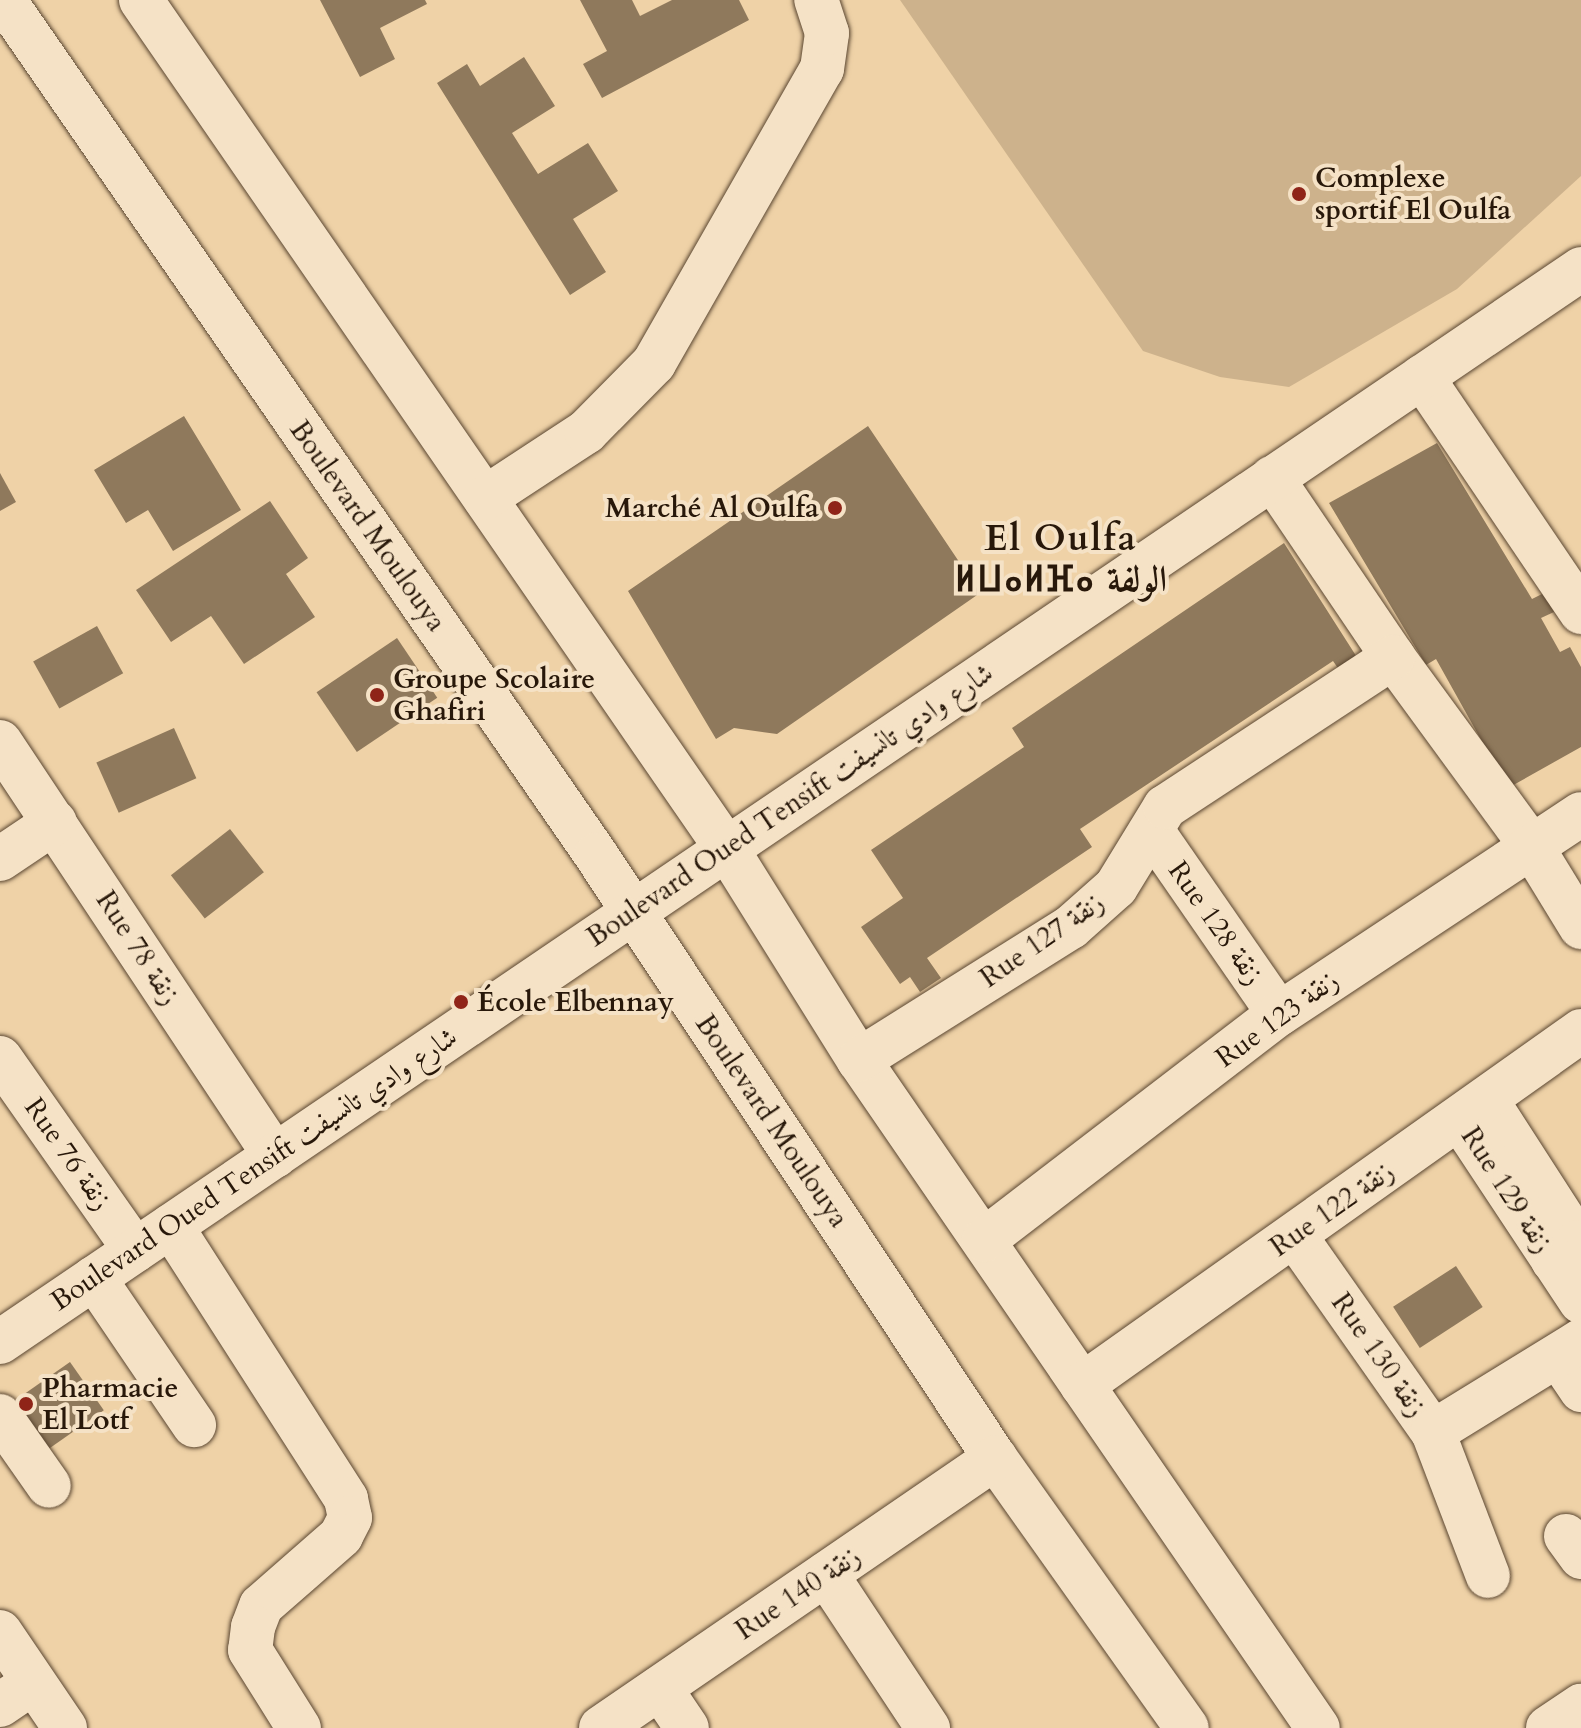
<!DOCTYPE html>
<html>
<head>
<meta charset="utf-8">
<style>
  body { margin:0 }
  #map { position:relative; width:1581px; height:1728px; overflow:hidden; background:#efd2a7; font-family:Cardo,Amiri,"Noto Sans Tifinagh",serif }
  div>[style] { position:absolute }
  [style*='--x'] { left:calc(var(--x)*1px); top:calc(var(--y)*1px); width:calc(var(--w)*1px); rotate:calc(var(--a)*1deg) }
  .green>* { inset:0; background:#cdb28c }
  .building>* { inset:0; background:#8f795c; transform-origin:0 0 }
  .roads { filter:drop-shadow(0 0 2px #5a4631) drop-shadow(0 0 2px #5a4631) }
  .minor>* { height:44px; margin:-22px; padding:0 22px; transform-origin:22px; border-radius:22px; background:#f5e2c6 }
  .dots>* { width:22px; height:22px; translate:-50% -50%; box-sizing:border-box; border:4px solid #f5e2c6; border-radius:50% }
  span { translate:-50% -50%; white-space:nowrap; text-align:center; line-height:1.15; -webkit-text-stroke:8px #f5e2c6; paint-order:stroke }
  .poi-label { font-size:28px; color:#28180a; font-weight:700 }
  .left { translate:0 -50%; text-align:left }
  .right { translate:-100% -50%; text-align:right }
  .street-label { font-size:28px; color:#28180a }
  .district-label { font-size:36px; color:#28180a; font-weight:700; letter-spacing:2px }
</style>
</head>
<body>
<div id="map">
  <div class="green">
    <i style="clip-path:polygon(900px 0,1581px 0,1581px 176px,1457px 289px,1289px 387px,1220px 377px,1143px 351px)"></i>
  </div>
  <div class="building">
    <i style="clip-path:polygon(320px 0,425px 0,427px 4px,380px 28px,395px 59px,360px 77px)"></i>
    <i style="clip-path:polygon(580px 0,632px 0,640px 16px,672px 0,739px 0,749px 20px,602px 98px,583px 64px,607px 51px)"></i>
    <i style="clip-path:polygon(524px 57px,555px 106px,512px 133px,538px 174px,588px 143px,618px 191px,573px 219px,606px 272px,570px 295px,437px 83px,467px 64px,480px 86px)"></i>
    <i style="clip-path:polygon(184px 416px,241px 510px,173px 551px,148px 510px,126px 523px,94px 470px)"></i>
    <i style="clip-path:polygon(868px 426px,980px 593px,777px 734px,734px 728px,716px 739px,628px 591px)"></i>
    <i style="clip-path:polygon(1437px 443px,1532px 599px,1544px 593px,1554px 612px,1541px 618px,1560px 652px,1570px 647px,1581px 667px,1581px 747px,1508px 788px,1436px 659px,1426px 665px,1329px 503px)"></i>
    <i style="clip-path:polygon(0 473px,16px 502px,0 511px)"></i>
    <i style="clip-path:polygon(270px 501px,308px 558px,286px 574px,315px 617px,244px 664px,211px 616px,171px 642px,136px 590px)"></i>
    <i style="clip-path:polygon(1284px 543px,1360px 662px,1342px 674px,1333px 661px,1080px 829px,1092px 847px,927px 958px,941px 978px,920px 992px,910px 977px,900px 984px,861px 927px,903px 898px,871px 850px,1024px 747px,1012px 728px)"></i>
    <i style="left:97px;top:626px;width:54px;height:73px;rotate:61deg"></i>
    <i style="left:397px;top:638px;width:72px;height:97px;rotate:56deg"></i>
    <i style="left:174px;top:728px;width:55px;height:85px;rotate:66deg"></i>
    <i style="left:230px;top:829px;width:55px;height:75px;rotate:52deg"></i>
    <i style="left:1456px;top:1266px;width:49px;height:75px;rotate:57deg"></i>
    <i style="left:70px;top:1362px;width:59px;height:78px;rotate:55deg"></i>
  </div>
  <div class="roads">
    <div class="minor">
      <i style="--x:4;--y:0;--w:1040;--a:55.3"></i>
      <i style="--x:596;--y:855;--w:723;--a:56.51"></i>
      <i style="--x:995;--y:1458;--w:331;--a:54.6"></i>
      <i style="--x:141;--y:0;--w:1032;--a:55.39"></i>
      <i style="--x:727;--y:849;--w:249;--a:58"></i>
      <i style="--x:859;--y:1060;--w:810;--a:55.51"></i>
      <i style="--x:1422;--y:377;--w:284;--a:55.9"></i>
      <i style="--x:1272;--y:478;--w:216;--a:55.9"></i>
      <i style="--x:1393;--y:657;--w:235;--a:53.8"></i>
      <i style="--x:1532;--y:847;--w:94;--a:58.5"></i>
      <i style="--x:485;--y:498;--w:121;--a:-33.2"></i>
      <i style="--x:586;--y:432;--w:97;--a:-45.4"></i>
      <i style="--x:654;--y:363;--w:339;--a:-60.3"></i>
      <i style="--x:822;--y:69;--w:36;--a:-82"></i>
      <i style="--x:827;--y:33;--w:35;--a:-108"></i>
      <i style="--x:0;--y:742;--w:497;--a:56.4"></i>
      <i style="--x:1153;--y:832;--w:221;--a:55.3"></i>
      <i style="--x:0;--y:859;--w:66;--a:-33.9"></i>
      <i style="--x:0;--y:1058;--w:235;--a:54.9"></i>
      <i style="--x:859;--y:1060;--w:250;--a:-32.1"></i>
      <i style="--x:1071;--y:927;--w:60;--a:-41.6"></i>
      <i style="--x:1116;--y:887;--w:94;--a:-58.5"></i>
      <i style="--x:1165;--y:807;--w:273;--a:-33.3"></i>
      <i style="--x:1487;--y:1101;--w:168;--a:57.2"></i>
      <i style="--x:1578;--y:1242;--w:31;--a:144"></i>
      <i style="--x:1460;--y:1119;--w:219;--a:56.5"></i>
      <i style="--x:171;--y:1226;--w:324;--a:57.3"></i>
      <i style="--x:346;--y:1499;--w:19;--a:78"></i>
      <i style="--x:350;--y:1518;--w:20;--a:117"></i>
      <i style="--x:341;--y:1536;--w:106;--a:138.8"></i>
      <i style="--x:261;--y:1606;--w:22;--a:111"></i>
      <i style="--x:253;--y:1627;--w:23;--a:97"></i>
      <i style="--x:250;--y:1650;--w:92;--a:57.9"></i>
      <i style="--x:1295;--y:1236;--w:240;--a:54.9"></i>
      <i style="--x:1433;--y:1432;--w:154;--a:69.1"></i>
      <i style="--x:984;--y:1240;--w:372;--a:-37.5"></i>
      <i style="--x:1279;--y:1014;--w:362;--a:-33.5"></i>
      <i style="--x:94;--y:1278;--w:178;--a:55.8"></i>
      <i style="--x:0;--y:1342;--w:1911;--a:-34.16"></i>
      <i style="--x:1559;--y:1357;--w:40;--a:56"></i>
      <i style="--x:1082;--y:1385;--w:612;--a:-35.35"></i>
      <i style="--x:0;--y:1416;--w:85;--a:55"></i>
      <i style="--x:1433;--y:1432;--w:174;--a:-31.6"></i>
      <i style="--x:1566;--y:1536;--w:26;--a:54"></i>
      <i style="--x:826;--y:1574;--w:185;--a:56.5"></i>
      <i style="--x:0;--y:1632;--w:116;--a:55.9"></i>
      <i style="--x:660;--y:1688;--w:48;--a:56"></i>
      <i style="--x:0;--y:1705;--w:40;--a:-34"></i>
      <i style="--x:601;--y:1728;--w:478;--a:-34.4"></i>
      <i style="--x:1548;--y:1728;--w:40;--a:-34"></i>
    </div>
  </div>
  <div class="dots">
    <i style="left:1299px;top:194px;background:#8f2418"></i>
    <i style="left:835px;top:508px;background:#8f2418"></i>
    <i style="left:377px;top:695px;background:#8f2418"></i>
    <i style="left:461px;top:1002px;background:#8f2418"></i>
    <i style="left:26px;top:1404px;background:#8f2418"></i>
  </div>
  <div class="poi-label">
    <span class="left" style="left:1315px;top:194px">Complexe<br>sportif El Oulfa</span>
    <span class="right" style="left:819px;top:508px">Marché Al Oulfa</span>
    <span class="left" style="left:393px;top:695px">Groupe Scolaire<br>Ghafiri</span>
    <span class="left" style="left:477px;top:1002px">École Elbennay</span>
    <span class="left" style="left:42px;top:1404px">Pharmacie<br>El Lotf</span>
  </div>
  <div class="street-label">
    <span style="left:368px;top:526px;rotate:55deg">Boulevard Moulouya</span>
    <span style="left:790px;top:805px;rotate:-34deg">Boulevard Oued Tensift شارع وادي تانسيفت</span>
    <span style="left:1216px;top:923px;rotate:55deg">Rue 128 زنقة</span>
    <span style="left:1042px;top:940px;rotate:-35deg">Rue 127 زنقة</span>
    <span style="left:138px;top:948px;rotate:57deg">Rue 78 زنقة</span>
    <span style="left:1277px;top:1019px;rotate:-36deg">Rue 123 زنقة</span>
    <span style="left:772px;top:1121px;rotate:56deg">Boulevard Moulouya</span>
    <span style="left:68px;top:1154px;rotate:55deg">Rue 76 زنقة</span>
    <span style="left:254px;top:1169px;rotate:-34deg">Boulevard Oued Tensift شارع وادي تانسيفت</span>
    <span style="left:1507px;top:1190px;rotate:57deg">Rue 129 زنقة</span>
    <span style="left:1332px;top:1209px;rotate:-35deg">Rue 122 زنقة</span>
    <span style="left:1379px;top:1355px;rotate:55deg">Rue 130 زنقة</span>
    <span style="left:798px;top:1593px;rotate:-34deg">Rue 140 زنقة</span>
  </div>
  <div class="district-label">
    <span style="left:1061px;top:559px">El Oulfa<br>ⵍⵡⴰⵍⴼⴰ الولفة</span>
  </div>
</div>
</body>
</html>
